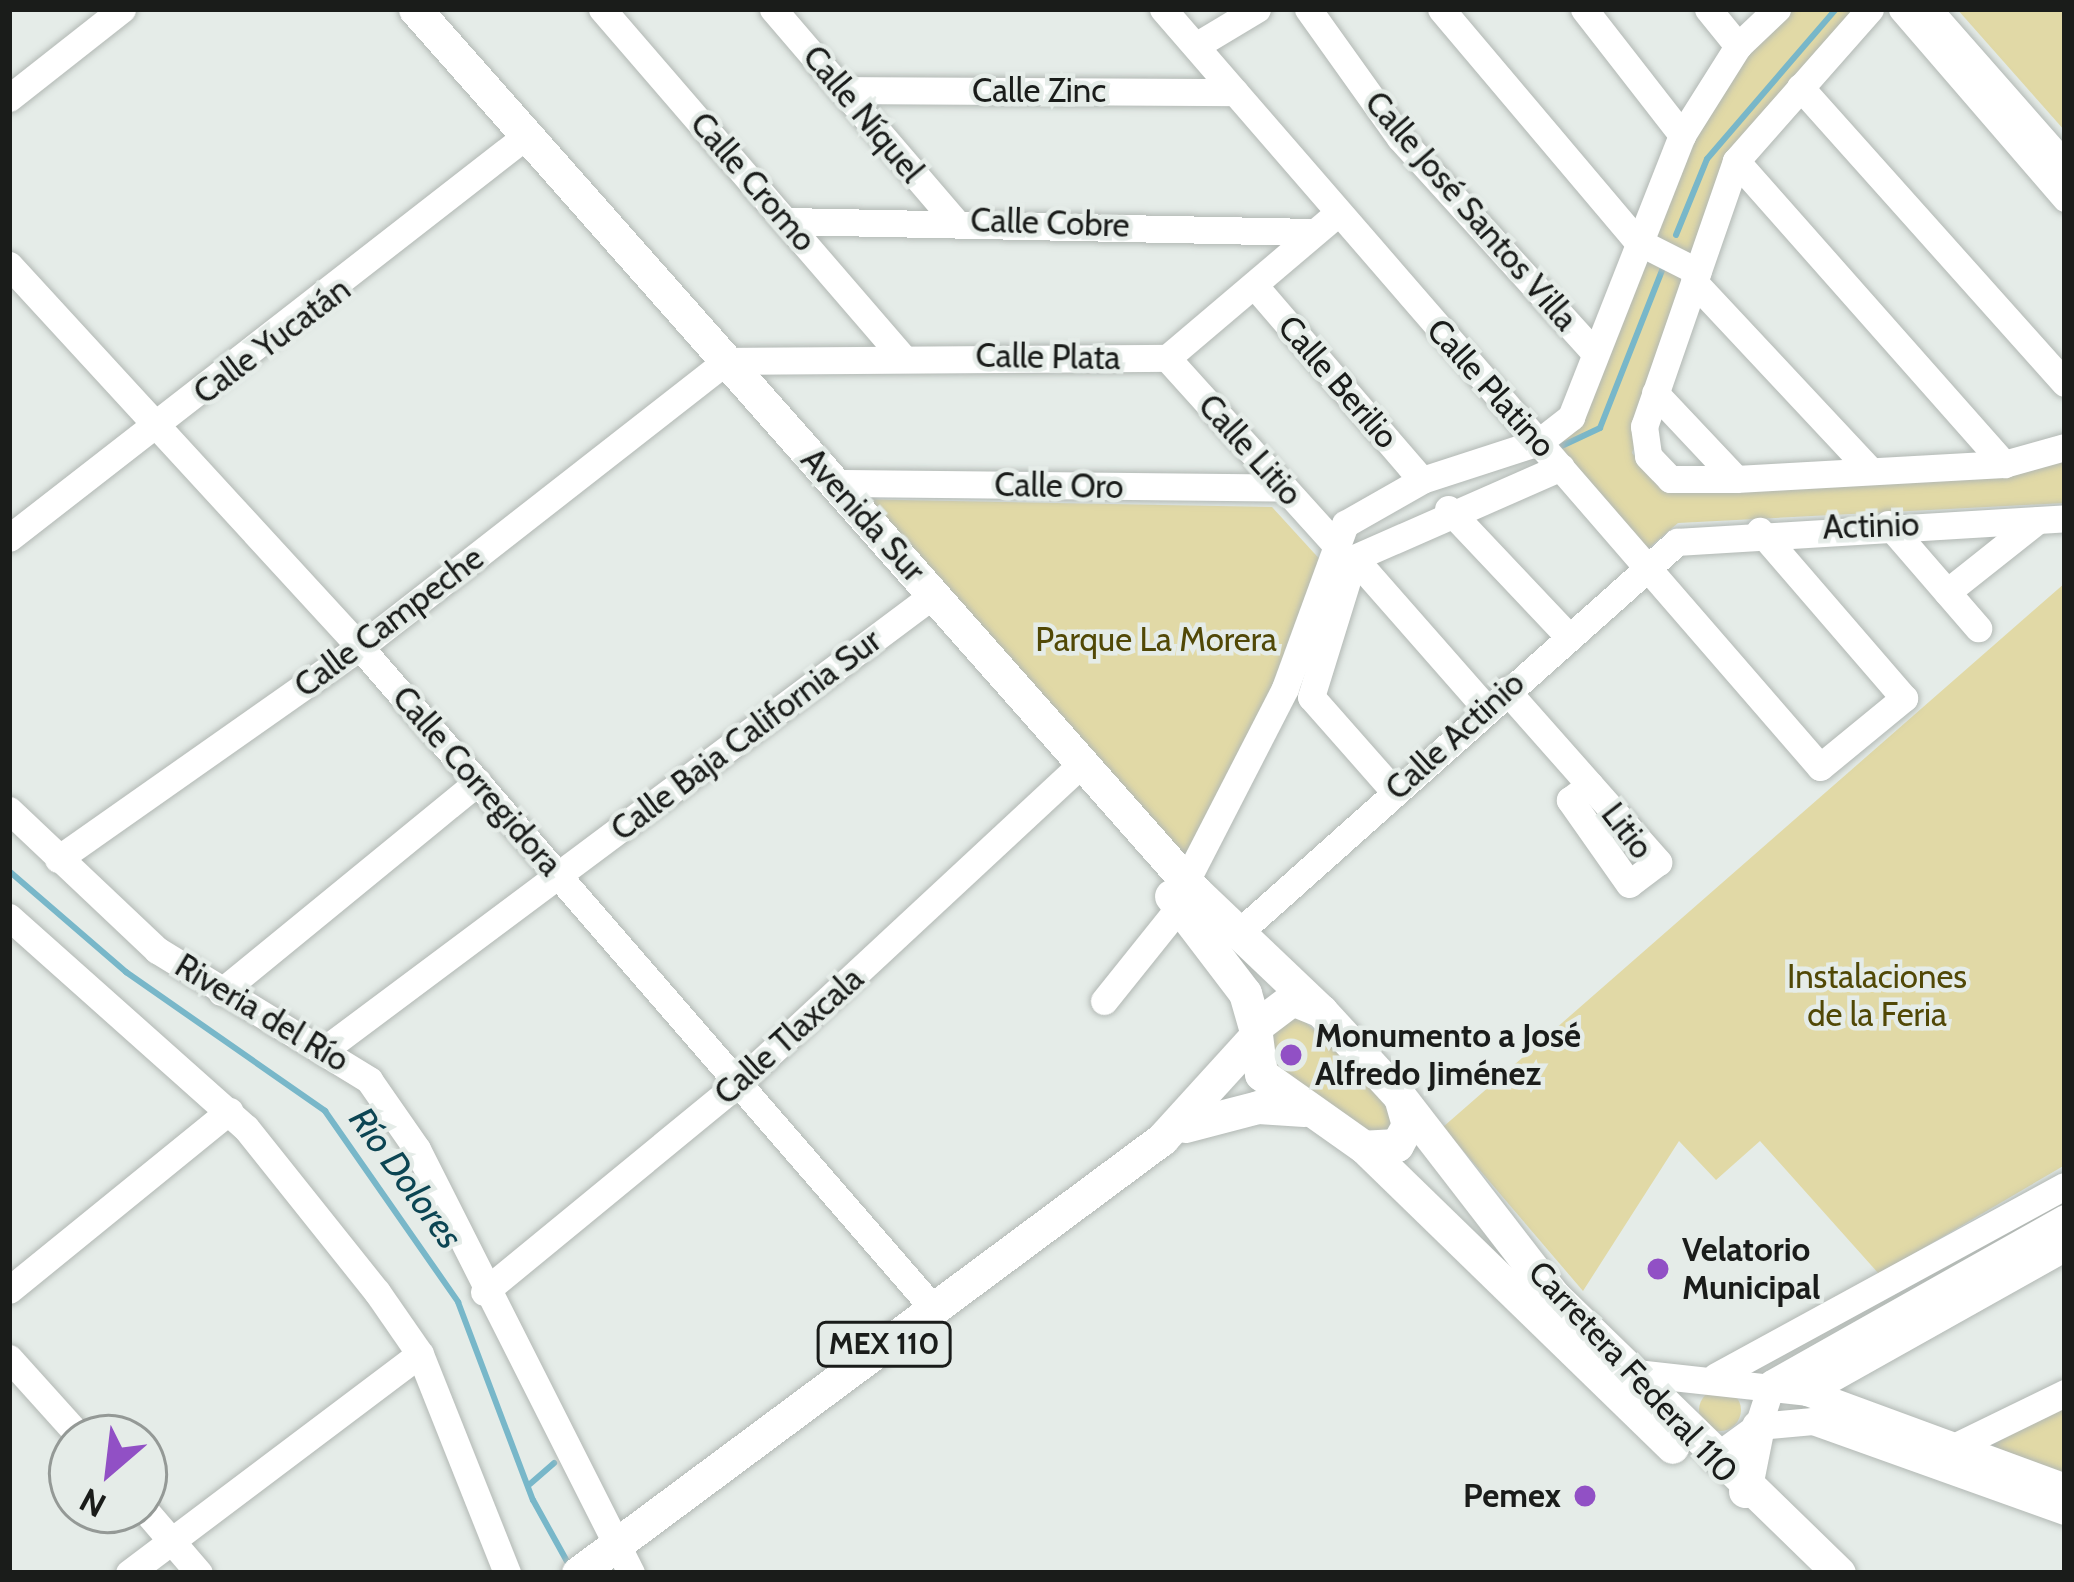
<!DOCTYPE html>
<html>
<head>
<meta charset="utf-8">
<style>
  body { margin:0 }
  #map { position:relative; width:2074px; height:1582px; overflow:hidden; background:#e5ece8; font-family:Cabin,sans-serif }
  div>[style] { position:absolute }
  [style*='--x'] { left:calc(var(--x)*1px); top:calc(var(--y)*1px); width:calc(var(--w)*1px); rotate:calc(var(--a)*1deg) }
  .green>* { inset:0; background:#e1d9a6 }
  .round { border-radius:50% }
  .stream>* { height:6px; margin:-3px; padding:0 3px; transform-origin:3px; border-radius:3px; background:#78b7c9 }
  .roads { filter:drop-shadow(0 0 3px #b2b8b4) drop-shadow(0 0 3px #b2b8b4) }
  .minor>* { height:27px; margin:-13.5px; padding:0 13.5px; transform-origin:13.5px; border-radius:13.5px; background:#fff }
  .major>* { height:33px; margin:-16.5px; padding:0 16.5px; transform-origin:16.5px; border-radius:16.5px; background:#fff }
  .dots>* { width:33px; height:33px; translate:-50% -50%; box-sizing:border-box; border:6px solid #e5ece8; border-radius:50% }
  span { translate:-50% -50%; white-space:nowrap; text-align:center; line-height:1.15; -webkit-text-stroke:9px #e5ece8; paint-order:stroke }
  .shield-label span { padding:3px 9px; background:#e5ece8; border:3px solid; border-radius:9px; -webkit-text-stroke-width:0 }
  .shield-label { font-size:30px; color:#1a1c1a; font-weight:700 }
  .street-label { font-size:33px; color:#1a1c1a }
  .park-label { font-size:33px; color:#514806 }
  .poi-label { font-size:33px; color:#1a1c1a; font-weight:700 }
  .left { translate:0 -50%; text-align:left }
  .right { translate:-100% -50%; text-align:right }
  .water-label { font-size:36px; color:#0c4553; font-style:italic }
  .frame { position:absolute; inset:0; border:12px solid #1a1c1a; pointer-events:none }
  .north { position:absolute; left:48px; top:1414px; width:120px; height:120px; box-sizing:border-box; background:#e5ece8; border:3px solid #949996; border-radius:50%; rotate:208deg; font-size:33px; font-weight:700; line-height:48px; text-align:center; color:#1a1c1a }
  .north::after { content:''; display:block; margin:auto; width:42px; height:54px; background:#9150c5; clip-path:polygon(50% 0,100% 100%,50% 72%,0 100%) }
</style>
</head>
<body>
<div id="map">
  <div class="green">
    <i style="clip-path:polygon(1790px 9px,1858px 9px,1729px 154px,1632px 453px,1658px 485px,1679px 490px,2023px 473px,2065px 460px,2065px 503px,1678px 523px,1644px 552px,1550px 443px,1688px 139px,1746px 50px)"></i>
    <i style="clip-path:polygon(1957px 9px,2065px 9px,2065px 131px)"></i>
    <i style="clip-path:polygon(849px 499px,1272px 507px,1325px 565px,1186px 881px)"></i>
    <i style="clip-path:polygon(2065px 583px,2065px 1165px,1879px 1274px,1760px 1141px,1716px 1180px,1679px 1141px,1583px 1291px,1443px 1127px)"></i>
    <i style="clip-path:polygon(1299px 1016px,1376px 1088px,1393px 1117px,1390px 1147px,1290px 1094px,1260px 1039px,1265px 1024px)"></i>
    <i class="round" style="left:1699px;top:1389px;width:42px;height:42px"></i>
    <i style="clip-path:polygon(2065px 1404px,2065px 1474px,1987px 1448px)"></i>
  </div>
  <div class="stream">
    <i style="--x:1676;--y:235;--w:82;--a:-67.8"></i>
    <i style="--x:1707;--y:159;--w:198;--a:-49.3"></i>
    <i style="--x:1553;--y:450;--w:52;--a:-25.1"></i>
    <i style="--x:1600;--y:428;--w:172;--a:-68.5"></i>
    <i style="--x:9;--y:871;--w:155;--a:40.8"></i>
    <i style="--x:126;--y:972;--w:243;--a:34.9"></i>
    <i style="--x:325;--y:1111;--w:233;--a:55.1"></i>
    <i style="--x:458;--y:1302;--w:212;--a:69.3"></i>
    <i style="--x:533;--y:1500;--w:74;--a:61"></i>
    <i style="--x:530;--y:1484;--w:32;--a:-41"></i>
  </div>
  <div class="roads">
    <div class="minor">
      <i style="--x:602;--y:9;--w:459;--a:49.2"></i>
      <i style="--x:773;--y:9;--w:277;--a:49.4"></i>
      <i style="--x:1163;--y:9;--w:1003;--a:49.08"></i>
      <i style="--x:1820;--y:767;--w:109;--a:-39.4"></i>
      <i style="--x:1904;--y:698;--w:221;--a:-130.8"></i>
      <i style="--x:1308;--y:9;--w:158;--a:54.5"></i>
      <i style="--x:1400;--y:138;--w:289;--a:47.8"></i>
      <i style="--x:1441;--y:9;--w:304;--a:49.8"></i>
      <i style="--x:1637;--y:241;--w:68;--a:26.9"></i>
      <i style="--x:1584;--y:9;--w:160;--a:52.1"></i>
      <i style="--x:1708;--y:9;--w:48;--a:51"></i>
      <i style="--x:1870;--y:9;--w:203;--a:131.4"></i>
      <i style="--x:1736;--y:161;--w:281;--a:109.1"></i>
      <i style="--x:1644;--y:426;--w:30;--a:82"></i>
      <i style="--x:1648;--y:456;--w:32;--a:46"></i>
      <i style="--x:1670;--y:479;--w:66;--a:0"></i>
      <i style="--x:1736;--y:479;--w:268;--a:-3.2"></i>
      <i style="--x:2004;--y:464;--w:63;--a:-15.6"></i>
      <i style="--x:1902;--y:9;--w:250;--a:49.2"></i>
      <i style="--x:1928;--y:9;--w:208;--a:48.7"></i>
      <i style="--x:1197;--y:45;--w:70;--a:-31"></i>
      <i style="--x:1800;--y:87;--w:397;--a:48.2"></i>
      <i style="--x:842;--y:90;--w:393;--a:0.3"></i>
      <i style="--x:9;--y:98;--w:144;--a:-38.2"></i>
      <i style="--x:1736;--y:161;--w:405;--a:48.5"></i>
      <i style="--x:787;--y:221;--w:525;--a:1.2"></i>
      <i style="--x:9;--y:265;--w:519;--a:47.42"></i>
      <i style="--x:360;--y:647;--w:875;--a:49.08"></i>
      <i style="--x:1694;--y:282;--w:259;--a:46.9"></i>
      <i style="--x:1254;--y:285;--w:257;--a:49.3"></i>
      <i style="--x:1167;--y:358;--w:248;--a:47.9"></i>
      <i style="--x:1655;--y:393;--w:118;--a:46.7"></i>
      <i style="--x:835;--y:483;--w:449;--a:0.6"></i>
      <i style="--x:1448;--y:509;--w:173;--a:46.6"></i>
      <i style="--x:1888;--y:524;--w:138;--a:49.1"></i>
      <i style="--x:9;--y:538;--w:656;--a:-37.88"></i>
      <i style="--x:1354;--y:558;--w:200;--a:48.7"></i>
      <i style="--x:1947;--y:592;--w:116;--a:-38.4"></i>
      <i style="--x:1506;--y:690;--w:230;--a:48.5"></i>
      <i style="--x:1658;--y:862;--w:36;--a:143"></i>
      <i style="--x:1629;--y:884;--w:103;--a:-125.1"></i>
      <i style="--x:1570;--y:800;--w:25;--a:-37"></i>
      <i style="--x:1394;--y:791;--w:125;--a:-131.4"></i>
      <i style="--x:1311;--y:697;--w:145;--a:-72.8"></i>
      <i style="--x:1354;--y:558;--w:226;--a:-23.7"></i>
      <i style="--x:9;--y:810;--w:204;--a:43.4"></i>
      <i style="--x:157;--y:950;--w:249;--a:31.5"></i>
      <i style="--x:369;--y:1080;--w:84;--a:55.2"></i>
      <i style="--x:417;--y:1149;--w:475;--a:63.2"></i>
      <i style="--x:58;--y:859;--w:369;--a:-35.1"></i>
      <i style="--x:360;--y:647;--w:464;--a:-38"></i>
      <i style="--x:726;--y:361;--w:441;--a:-0.4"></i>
      <i style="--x:1167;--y:358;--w:223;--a:-40.3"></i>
      <i style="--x:1186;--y:881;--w:217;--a:-62.8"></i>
      <i style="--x:1285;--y:688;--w:175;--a:-69.9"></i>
      <i style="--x:1345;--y:524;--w:89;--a:-29.7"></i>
      <i style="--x:1422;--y:480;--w:123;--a:-18"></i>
      <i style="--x:1539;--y:442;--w:41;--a:-38"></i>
      <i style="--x:1571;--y:417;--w:303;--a:-68.5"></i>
      <i style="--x:1682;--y:135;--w:105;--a:-57.8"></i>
      <i style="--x:1738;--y:46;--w:54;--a:-43.5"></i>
      <i style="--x:9;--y:917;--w:317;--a:41.7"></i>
      <i style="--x:246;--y:1128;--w:210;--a:51.4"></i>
      <i style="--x:377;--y:1292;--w:75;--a:55.3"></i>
      <i style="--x:420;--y:1354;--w:236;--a:68.3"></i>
      <i style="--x:1236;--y:935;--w:591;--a:-41.71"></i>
      <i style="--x:1677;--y:542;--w:389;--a:-3.5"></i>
      <i style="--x:221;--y:992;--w:332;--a:-39.3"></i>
      <i style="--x:1104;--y:1001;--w:122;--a:-51.3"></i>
      <i style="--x:328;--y:1047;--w:755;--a:-36.76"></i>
      <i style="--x:9;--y:1290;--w:284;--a:-39.1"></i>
      <i style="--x:484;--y:1292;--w:326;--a:-39.4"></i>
      <i style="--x:736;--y:1085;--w:471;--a:-42.9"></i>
      <i style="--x:9;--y:1358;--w:108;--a:48"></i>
      <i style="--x:1627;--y:1372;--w:181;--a:6.3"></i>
      <i style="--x:1807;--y:1392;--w:275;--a:20.2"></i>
      <i style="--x:1716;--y:1376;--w:397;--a:-28.6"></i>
      <i style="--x:1807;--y:1392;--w:296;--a:-29.3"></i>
      <i style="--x:1758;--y:1426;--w:45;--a:-72"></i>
      <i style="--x:1772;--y:1383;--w:336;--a:-29.4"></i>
      <i style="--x:1950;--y:1449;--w:128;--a:-26"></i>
      <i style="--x:1714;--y:1458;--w:54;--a:-36"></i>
      <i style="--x:1758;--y:1426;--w:55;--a:-5.2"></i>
      <i style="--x:1813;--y:1421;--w:268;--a:19.7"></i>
      <i style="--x:144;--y:1509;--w:84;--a:49.3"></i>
      <i style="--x:129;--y:1573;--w:364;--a:-37"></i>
    </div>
    <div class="major">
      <i style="--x:415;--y:9;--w:1179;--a:48.51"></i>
      <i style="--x:1196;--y:892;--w:173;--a:43.6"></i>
      <i style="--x:1171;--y:896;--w:122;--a:52.7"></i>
      <i style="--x:1245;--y:993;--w:35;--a:74"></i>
      <i style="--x:1292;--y:999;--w:31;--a:22"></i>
      <i style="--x:1321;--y:1011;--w:117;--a:47.4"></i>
      <i style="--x:1400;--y:1097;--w:29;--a:74"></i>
      <i style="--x:1408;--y:1125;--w:23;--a:119"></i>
      <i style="--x:1397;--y:1145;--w:33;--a:177"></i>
      <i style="--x:1364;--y:1147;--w:126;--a:-144.7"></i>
      <i style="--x:1261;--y:1074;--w:47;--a:-97.3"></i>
      <i style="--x:1255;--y:1027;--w:46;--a:-37.1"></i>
      <i style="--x:1400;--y:1097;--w:250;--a:52.3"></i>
      <i style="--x:1553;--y:1295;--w:399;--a:44.2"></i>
      <i style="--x:1185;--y:1126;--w:75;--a:-14.6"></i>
      <i style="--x:1258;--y:1107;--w:46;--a:3.7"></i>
      <i style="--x:1364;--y:1147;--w:430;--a:44.2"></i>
      <i style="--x:1745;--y:1491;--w:66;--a:-78.7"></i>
      <i style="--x:578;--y:1573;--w:728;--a:-36.62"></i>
      <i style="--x:1162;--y:1139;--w:135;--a:-47.7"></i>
    </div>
  </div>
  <div class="dots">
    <i style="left:1291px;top:1055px;background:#9150c5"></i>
    <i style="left:1658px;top:1269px;background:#9150c5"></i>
    <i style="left:1585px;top:1496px;background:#9150c5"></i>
  </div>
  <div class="shield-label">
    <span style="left:884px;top:1344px">MEX 110</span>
  </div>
  <div class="street-label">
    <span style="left:1039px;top:91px">Calle Zinc</span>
    <span style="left:863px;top:114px;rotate:50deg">Calle Níquel</span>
    <span style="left:753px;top:182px;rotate:49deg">Calle Cromo</span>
    <span style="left:1471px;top:211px;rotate:49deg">Calle José Santos Villa</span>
    <span style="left:1050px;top:223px;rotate:2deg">Calle Cobre</span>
    <span style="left:272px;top:341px;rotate:-37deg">Calle Yucatán</span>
    <span style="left:1048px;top:357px;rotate:1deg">Calle Plata</span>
    <span style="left:1338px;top:382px;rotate:49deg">Calle Berilio</span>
    <span style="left:1491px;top:388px;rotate:48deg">Calle Platino</span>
    <span style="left:1250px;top:450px;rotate:48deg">Calle Litio</span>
    <span style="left:1059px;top:486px;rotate:1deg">Calle Oro</span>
    <span style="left:863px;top:515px;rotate:48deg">Avenida Sur</span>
    <span style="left:1871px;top:526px;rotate:-2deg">Actinio</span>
    <span style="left:389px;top:622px;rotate:-37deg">Calle Campeche</span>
    <span style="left:746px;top:735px;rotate:-37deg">Calle Baja California Sur</span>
    <span style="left:1455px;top:736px;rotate:-42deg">Calle Actinio</span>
    <span style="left:477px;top:781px;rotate:49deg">Calle Corregidora</span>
    <span style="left:1627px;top:831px;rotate:52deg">Litio</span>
    <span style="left:262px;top:1013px;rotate:31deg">Riveria del Río</span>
    <span style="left:789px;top:1036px;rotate:-42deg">Calle Tlaxcala</span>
    <span style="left:1633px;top:1372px;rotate:47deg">Carretera Federal 110</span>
  </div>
  <div class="park-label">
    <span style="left:1156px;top:640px">Parque La Morera</span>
    <span style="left:1877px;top:996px">Instalaciones<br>de la Feria</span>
  </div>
  <div class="poi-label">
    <span class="left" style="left:1315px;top:1055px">Monumento a José<br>Alfredo Jiménez</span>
    <span class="left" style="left:1682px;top:1269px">Velatorio<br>Municipal</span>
    <span class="right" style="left:1561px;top:1496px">Pemex</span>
  </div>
  <div class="water-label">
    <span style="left:406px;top:1178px;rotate:54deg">Río Dolores</span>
  </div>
  <div class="frame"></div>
  <div class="north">N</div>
</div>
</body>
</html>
